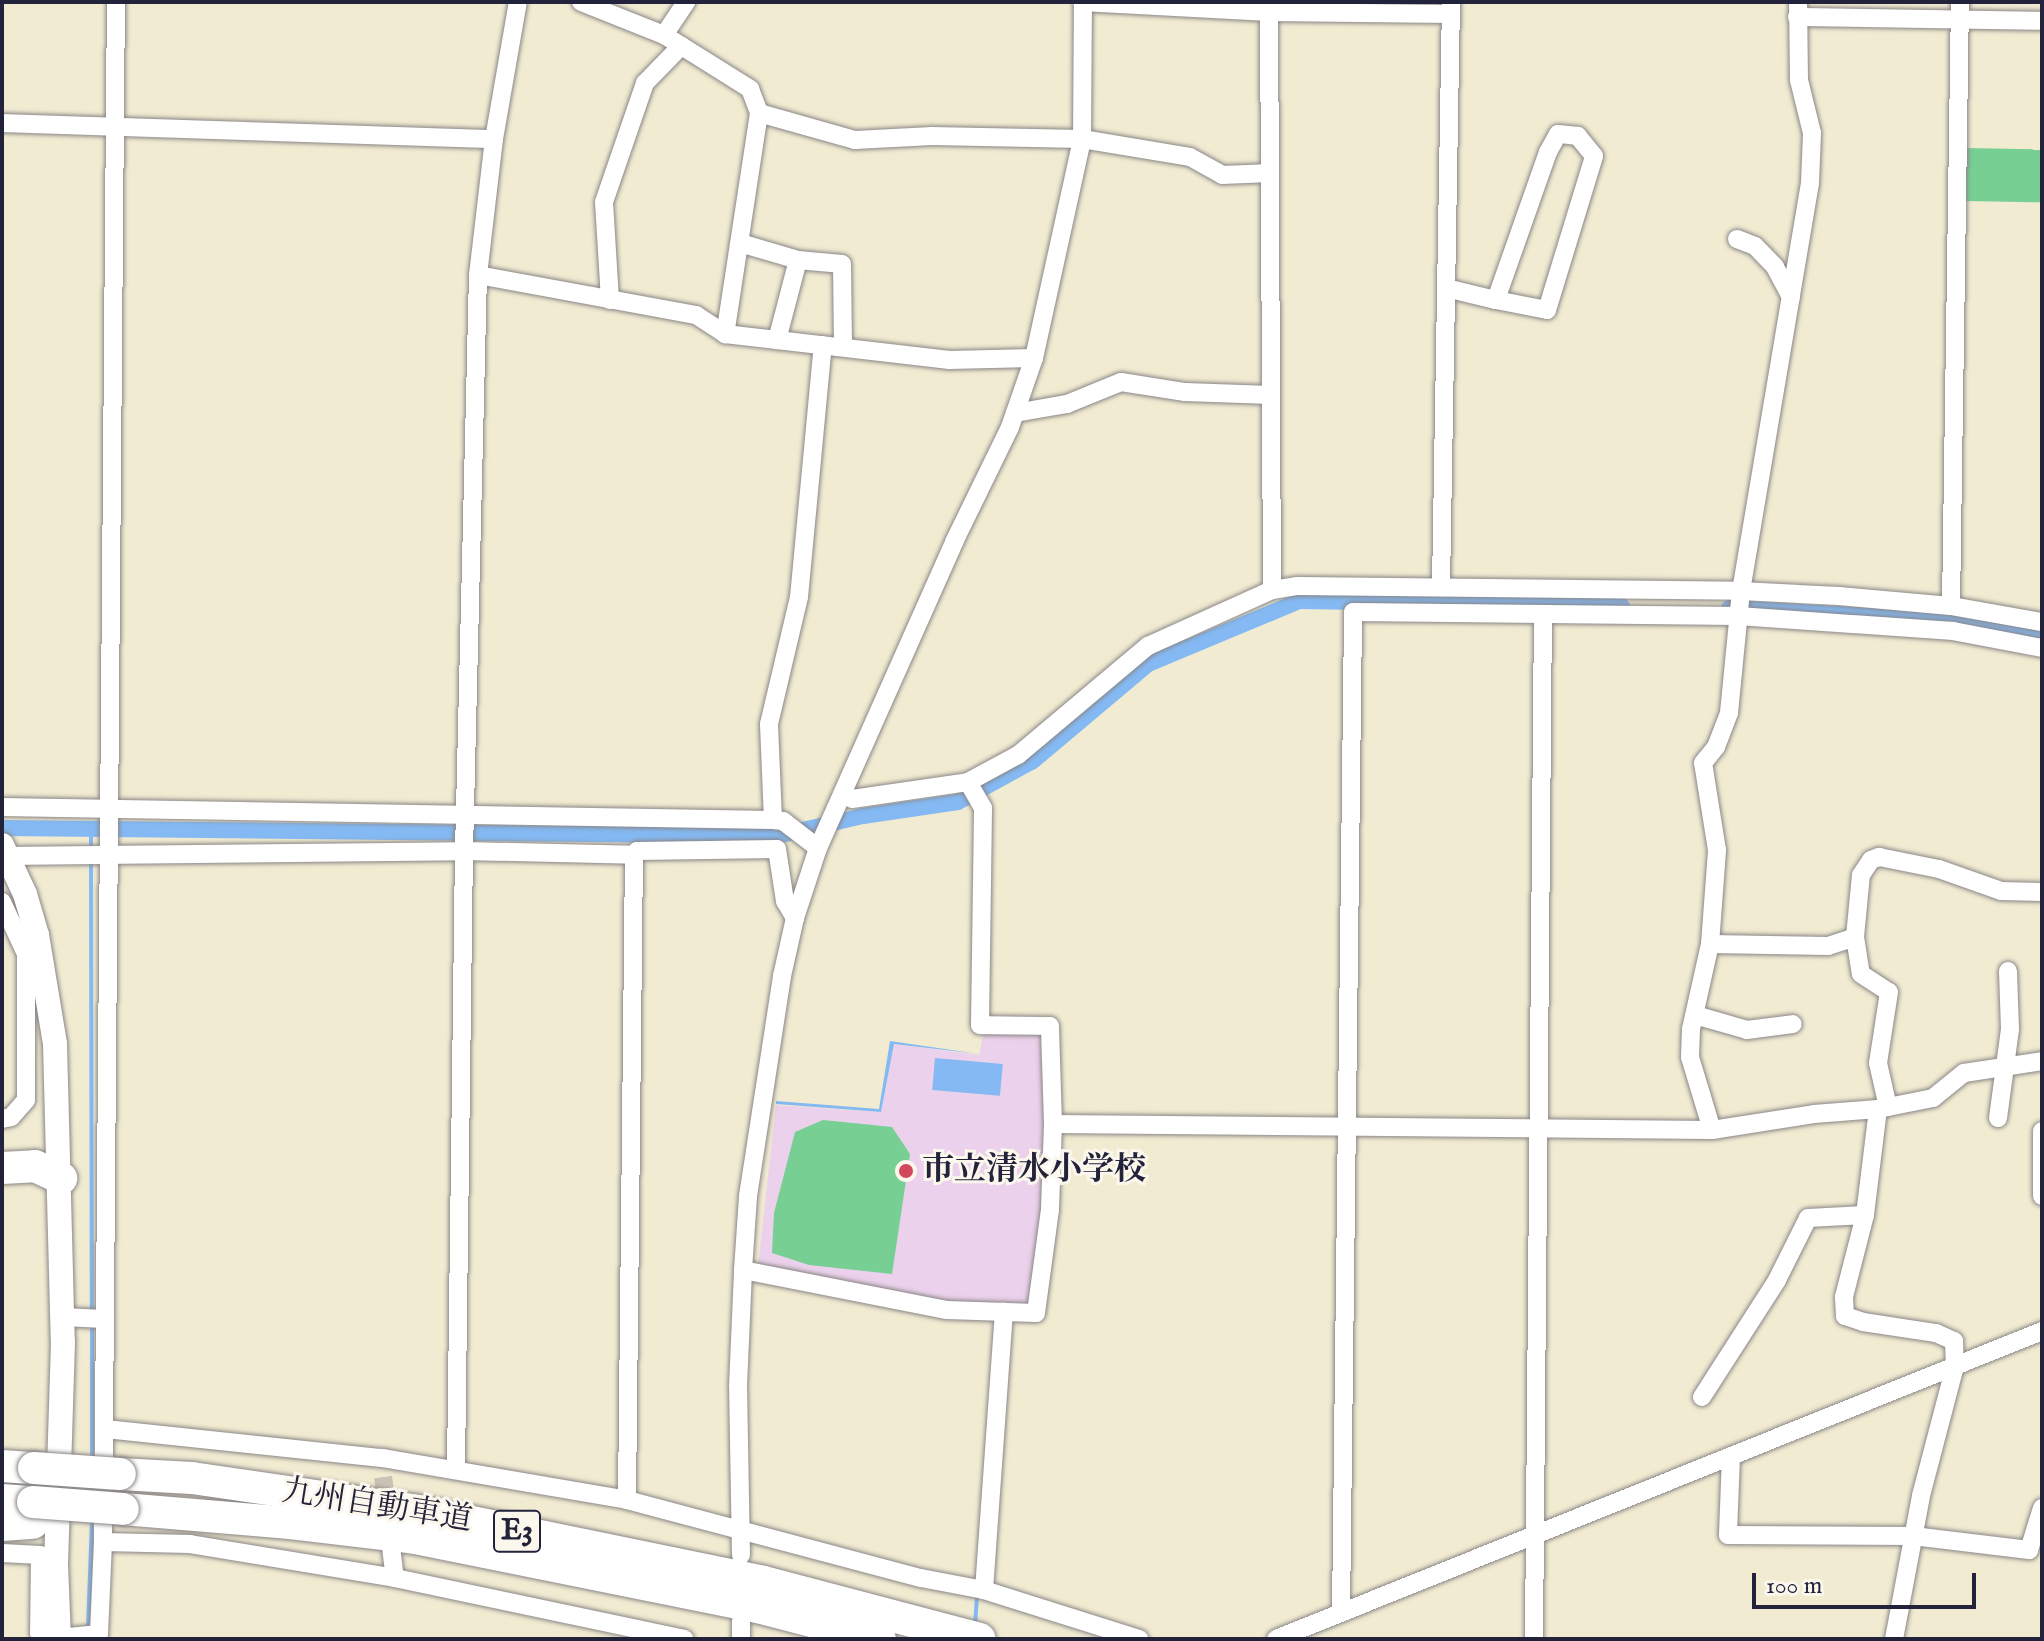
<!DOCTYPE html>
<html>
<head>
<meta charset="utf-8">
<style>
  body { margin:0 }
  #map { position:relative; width:2044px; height:1641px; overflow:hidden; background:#f1ebd2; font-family:"IM FELL English","Noto Serif JP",serif }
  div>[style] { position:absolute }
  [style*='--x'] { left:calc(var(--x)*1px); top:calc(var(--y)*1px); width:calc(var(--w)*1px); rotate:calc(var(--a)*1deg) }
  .built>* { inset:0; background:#ebd1eb }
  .green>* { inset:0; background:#77cf94; transform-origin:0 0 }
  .water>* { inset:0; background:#84b9f3; transform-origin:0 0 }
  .stream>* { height:4px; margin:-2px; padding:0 2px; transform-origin:2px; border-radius:2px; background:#84b9f3 }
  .canal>* { height:16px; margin:-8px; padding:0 8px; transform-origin:8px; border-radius:8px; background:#84b9f3 }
  .minor-tunnel>* { height:18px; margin-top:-9px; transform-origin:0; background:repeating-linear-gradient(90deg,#c8c3b4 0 18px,transparent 0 27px) }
  .roads { filter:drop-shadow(0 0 2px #8a8686) drop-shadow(0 0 2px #8a8686) }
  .minor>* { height:18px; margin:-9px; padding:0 9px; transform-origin:9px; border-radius:9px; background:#fff }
  .secondary>* { height:24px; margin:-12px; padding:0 12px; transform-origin:12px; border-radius:12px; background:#fff }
  .motorway>* { height:32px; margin:-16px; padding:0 16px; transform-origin:16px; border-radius:16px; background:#fff }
  .bridges { filter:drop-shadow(0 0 2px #8a8686) drop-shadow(0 0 2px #8a8686) }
  .motorway-bridge>* { height:32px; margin:-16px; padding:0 16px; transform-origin:16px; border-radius:16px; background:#fff }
  .dots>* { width:22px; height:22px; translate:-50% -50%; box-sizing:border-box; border:4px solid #fbf7ec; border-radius:50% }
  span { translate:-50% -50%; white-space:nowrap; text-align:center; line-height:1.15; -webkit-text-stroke:6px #fbf7ec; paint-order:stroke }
  .shield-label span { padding:2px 6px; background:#fbf7ec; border:2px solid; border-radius:6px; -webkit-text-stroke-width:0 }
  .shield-label { font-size:30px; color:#22223b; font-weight:700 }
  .poi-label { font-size:32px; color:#22223b; font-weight:700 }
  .left { translate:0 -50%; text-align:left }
  .street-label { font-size:32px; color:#22223b }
  .frame { position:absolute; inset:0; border:4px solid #22223b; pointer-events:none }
  .scale { position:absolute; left:1752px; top:1573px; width:224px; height:36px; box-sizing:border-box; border:4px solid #22223b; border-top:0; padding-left:10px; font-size:24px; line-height:28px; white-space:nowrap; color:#22223b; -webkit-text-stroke:6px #fbf7ec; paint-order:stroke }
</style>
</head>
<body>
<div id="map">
  <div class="built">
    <i style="clip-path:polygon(984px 1031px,1044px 1033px,1045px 1207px,1028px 1306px,949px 1306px,758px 1266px,776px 1105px,881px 1112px,894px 1044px,979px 1055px)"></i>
  </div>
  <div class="green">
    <i style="left:1966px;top:148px;width:76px;height:53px;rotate:1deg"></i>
    <i style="clip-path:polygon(823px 1120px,892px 1127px,910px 1154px,892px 1274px,809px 1265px,772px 1253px,774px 1213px,795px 1132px)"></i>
  </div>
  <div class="water">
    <i style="clip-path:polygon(890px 1041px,979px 1054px,894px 1044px,881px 1112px,776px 1104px,776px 1101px,879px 1109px)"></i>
    <i style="left:935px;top:1058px;width:68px;height:32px;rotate:5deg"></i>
  </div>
  <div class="stream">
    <i style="--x:91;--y:829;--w:20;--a:90"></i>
    <i style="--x:91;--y:862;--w:451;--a:89.9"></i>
    <i style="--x:92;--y:1326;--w:135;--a:90"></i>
    <i style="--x:975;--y:1625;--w:32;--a:-86"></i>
    <i style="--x:88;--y:1629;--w:111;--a:-87.9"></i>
  </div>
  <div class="canal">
    <i style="--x:1729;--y:608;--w:225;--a:3.1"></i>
    <i style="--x:1954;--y:620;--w:89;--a:10.3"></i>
    <i style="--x:2;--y:828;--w:775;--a:0.59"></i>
    <i style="--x:777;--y:836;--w:88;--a:-13.1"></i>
    <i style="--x:863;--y:816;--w:96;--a:-8.4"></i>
    <i style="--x:958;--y:802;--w:85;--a:-28.7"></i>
    <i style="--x:1033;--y:761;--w:150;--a:-40.1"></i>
    <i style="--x:1148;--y:664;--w:164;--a:-22.6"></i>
    <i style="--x:1299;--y:601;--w:323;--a:0.9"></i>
  </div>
  <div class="minor-tunnel">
    <i style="--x:383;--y:1477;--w:36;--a:82"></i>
  </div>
  <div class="roads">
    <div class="minor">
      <i style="--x:581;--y:2;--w:89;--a:21.7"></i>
      <i style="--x:664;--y:35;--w:102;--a:32.1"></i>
      <i style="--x:750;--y:89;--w:26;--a:69"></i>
      <i style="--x:759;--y:113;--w:224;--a:98.7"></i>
      <i style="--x:1082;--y:2;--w:187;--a:3.1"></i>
      <i style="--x:1269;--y:12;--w:181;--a:0.6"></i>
      <i style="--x:1269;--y:2;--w:588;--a:89.71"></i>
      <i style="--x:1797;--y:17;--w:245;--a:0.9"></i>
      <i style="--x:664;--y:35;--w:40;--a:-56"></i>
      <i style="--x:759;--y:113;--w:100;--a:15.7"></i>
      <i style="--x:855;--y:140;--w:77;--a:-3"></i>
      <i style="--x:932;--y:136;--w:150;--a:1.1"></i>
      <i style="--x:1082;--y:139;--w:109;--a:9.5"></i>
      <i style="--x:1190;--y:157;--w:37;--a:29"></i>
      <i style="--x:1222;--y:175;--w:48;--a:-2.4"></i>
      <i style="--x:2;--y:123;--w:492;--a:1.9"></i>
      <i style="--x:1737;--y:239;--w:19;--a:21"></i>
      <i style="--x:1755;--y:246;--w:29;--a:46"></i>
      <i style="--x:1775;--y:267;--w:34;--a:62"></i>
      <i style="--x:740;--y:243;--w:60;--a:16.3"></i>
      <i style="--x:798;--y:260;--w:83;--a:104.7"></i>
      <i style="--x:798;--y:260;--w:44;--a:5.2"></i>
      <i style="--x:842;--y:264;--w:83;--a:89.3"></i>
      <i style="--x:478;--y:275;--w:222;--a:10.4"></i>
      <i style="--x:696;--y:315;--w:35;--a:33"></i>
      <i style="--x:725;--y:334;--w:226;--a:6.6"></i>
      <i style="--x:949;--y:360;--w:85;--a:-1.3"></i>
      <i style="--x:1446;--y:288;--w:51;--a:13.5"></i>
      <i style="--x:1496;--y:300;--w:52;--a:11.1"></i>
      <i style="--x:1547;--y:310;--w:161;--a:-73"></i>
      <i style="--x:1594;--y:156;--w:26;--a:-129"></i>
      <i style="--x:1578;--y:136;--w:20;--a:-174"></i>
      <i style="--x:1558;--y:134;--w:21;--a:119"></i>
      <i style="--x:1548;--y:152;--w:157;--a:109.4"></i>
      <i style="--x:610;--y:300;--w:98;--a:-93.5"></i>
      <i style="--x:604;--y:202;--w:126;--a:-71"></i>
      <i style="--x:645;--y:83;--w:52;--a:-45.8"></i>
      <i style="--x:1015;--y:413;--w:53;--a:-9.8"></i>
      <i style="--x:1067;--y:404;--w:58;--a:-22.2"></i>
      <i style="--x:1121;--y:382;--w:65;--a:8.9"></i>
      <i style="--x:1185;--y:392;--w:86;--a:2"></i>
      <i style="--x:1441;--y:586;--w:584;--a:-89.02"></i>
      <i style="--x:1951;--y:606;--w:604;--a:-89.15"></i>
      <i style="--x:852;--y:799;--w:117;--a:-8.3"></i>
      <i style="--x:968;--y:782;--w:57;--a:-28.4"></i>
      <i style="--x:1018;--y:755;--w:170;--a:-40"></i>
      <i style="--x:1148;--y:646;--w:136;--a:-24.3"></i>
      <i style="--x:1272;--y:590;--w:26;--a:-9"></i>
      <i style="--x:1298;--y:586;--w:443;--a:0.6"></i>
      <i style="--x:1741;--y:591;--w:98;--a:2.9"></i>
      <i style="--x:1839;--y:596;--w:112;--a:5.1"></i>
      <i style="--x:1951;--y:606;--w:92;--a:10"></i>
      <i style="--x:2;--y:807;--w:771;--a:0.97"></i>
      <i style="--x:773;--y:820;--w:10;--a:6"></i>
      <i style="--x:783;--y:821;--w:44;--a:37.6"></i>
      <i style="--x:773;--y:820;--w:96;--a:-92.4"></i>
      <i style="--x:769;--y:724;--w:130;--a:-76.7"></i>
      <i style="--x:799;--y:597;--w:253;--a:-84.6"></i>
      <i style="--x:2;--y:856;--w:462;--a:-0.6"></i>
      <i style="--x:464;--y:851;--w:170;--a:1.3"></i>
      <i style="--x:634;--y:855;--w:5;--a:-53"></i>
      <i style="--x:637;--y:851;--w:140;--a:-0.8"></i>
      <i style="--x:777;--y:849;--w:53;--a:81.3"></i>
      <i style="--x:785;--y:901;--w:20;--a:60"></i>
      <i style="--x:2;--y:902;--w:57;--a:65.2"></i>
      <i style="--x:26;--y:954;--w:146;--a:90"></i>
      <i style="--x:26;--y:1100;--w:23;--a:131"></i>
      <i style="--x:11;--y:1117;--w:9;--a:167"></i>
      <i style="--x:1855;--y:937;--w:37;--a:81"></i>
      <i style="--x:1861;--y:974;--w:33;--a:33"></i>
      <i style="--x:1889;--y:992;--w:72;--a:98.8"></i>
      <i style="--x:1878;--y:1063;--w:45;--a:77.2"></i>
      <i style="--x:1710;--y:944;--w:118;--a:1"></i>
      <i style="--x:1828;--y:946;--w:28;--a:-18"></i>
      <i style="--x:1855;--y:937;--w:62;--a:-84.5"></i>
      <i style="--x:1861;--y:875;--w:18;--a:-56"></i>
      <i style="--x:1871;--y:860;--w:9;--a:-21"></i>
      <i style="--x:1879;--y:857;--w:61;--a:11.3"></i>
      <i style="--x:1939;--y:869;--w:66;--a:19.5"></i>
      <i style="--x:2001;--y:891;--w:41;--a:1.4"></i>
      <i style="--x:1695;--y:1015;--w:54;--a:16.1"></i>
      <i style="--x:1747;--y:1030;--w:46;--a:-7.4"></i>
      <i style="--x:1878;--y:1109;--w:107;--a:97"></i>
      <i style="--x:1865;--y:1215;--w:85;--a:104.4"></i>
      <i style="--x:1844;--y:1297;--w:19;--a:87"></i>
      <i style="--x:1845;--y:1316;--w:19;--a:18"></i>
      <i style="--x:1863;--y:1322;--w:74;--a:8.6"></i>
      <i style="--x:1936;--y:1333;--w:20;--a:24"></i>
      <i style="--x:1954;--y:1341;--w:25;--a:88"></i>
      <i style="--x:1955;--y:1366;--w:134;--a:104.7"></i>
      <i style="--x:1921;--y:1496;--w:146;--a:100.7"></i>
      <i style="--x:1998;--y:1118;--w:90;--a:-82.3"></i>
      <i style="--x:2010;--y:1029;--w:58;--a:-92"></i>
      <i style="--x:1053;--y:1124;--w:659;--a:0.52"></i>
      <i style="--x:1712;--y:1130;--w:103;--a:-8.9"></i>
      <i style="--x:1814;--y:1114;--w:64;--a:-4.5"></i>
      <i style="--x:1878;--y:1109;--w:56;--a:-11.3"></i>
      <i style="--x:1933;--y:1098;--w:40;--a:-39"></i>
      <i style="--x:1964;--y:1073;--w:79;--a:-8.7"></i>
      <i style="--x:1712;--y:1130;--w:76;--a:-106.8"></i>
      <i style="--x:1690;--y:1057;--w:28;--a:-88"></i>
      <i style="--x:1691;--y:1029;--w:87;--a:-77.4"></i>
      <i style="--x:1710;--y:944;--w:94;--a:-85.7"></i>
      <i style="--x:1717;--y:850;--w:88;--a:-99.1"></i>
      <i style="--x:1703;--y:763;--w:21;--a:-51"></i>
      <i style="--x:1716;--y:747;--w:36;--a:-69"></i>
      <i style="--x:1729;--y:713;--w:123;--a:-84.4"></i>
      <i style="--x:1741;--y:591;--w:414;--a:-80.4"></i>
      <i style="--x:1810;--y:183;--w:50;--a:-87.7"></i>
      <i style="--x:1812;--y:133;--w:55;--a:-103.8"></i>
      <i style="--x:1799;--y:80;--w:78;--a:-90.7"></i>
      <i style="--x:2042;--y:1131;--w:65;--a:90"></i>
      <i style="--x:743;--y:1270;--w:208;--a:11.1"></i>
      <i style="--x:947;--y:1310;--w:89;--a:1.9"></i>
      <i style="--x:1036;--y:1313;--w:105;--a:-82.3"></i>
      <i style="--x:1050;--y:1209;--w:85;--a:-88"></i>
      <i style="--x:1053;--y:1124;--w:98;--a:-91.8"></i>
      <i style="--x:1050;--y:1026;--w:70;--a:-179.2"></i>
      <i style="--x:980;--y:1025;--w:217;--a:-89.2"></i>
      <i style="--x:983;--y:808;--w:30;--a:-120"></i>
      <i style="--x:62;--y:1317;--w:43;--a:2.7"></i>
      <i style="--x:1702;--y:1397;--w:139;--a:-57.3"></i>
      <i style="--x:1777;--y:1280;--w:69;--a:-63.4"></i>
      <i style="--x:1808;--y:1218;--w:57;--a:-3"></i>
      <i style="--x:105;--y:1429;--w:279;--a:6"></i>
      <i style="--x:382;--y:1458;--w:249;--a:9.7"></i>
      <i style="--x:627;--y:1500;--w:304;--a:14.9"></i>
      <i style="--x:921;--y:1578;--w:64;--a:10.8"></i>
      <i style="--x:984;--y:1590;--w:163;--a:17.5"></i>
      <i style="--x:1731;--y:1456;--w:79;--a:92.2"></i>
      <i style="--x:1728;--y:1535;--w:185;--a:0.3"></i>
      <i style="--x:1913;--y:1536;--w:117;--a:6.9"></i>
      <i style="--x:2029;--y:1550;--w:44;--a:-72.8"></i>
      <i style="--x:456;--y:1468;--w:617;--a:-89.26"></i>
      <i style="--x:464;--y:851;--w:576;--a:-88.61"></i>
      <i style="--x:478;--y:275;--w:137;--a:-83.3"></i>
      <i style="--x:494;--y:139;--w:139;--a:-80.1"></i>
      <i style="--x:627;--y:1500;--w:645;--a:-89.38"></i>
      <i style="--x:103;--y:1542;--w:1540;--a:-89.52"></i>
      <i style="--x:391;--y:1547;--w:31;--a:83"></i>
      <i style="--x:2;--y:1553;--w:38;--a:3"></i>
      <i style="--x:40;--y:1555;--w:78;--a:90.7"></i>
      <i style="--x:39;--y:1633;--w:21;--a:14"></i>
      <i style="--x:59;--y:1638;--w:40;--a:-5.7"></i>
      <i style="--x:99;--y:1634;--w:92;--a:-87.5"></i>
      <i style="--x:103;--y:1542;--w:87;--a:1.3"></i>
      <i style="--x:190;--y:1544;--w:208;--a:9.4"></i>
      <i style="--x:395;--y:1578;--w:296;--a:11.9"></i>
      <i style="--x:741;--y:1555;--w:169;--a:-91"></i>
      <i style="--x:738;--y:1386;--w:116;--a:-87.5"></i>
      <i style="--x:743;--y:1270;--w:74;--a:-86.1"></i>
      <i style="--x:748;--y:1196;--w:223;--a:-81.2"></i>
      <i style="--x:782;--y:976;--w:59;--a:-77.4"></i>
      <i style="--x:795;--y:918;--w:74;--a:-71.8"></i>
      <i style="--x:818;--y:848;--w:335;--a:-66"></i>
      <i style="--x:954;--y:542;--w:128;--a:-64"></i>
      <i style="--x:1010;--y:427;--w:73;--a:-70.8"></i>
      <i style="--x:1034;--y:358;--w:224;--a:-77.6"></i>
      <i style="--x:1082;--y:139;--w:137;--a:-89.6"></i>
      <i style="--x:984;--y:1590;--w:279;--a:-85.9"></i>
      <i style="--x:1341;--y:1613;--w:1001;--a:-89.31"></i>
      <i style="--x:1353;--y:612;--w:385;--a:0.6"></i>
      <i style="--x:1738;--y:616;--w:216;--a:4"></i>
      <i style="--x:1953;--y:631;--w:91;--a:10.8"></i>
      <i style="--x:741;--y:1639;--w:18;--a:-90"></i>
      <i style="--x:1276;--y:1639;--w:826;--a:-21.9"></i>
      <i style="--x:1534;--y:1639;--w:1025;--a:-89.5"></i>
    </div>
    <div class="secondary">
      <i style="--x:2;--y:845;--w:54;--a:64.9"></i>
      <i style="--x:25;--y:894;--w:43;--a:73.7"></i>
      <i style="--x:37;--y:935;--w:110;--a:80.6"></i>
      <i style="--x:55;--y:1044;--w:298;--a:88.5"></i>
      <i style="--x:63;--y:1342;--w:222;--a:91.8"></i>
      <i style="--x:56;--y:1564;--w:75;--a:87.7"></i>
    </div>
    <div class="motorway">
      <i style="--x:2;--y:1168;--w:33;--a:-3"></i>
      <i style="--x:35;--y:1166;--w:29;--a:25"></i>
      <i style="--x:2;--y:1466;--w:32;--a:4"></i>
      <i style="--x:120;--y:1474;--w:72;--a:3.2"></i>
      <i style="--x:192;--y:1478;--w:228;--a:8.3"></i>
      <i style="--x:418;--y:1511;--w:353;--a:11.6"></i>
      <i style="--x:764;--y:1582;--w:223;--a:14.8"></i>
      <i style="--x:2;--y:1500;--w:31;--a:4"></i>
      <i style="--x:123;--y:1509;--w:168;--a:4.8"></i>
      <i style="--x:290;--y:1523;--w:126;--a:6.8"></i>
      <i style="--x:415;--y:1538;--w:350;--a:11.4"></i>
      <i style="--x:758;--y:1607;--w:126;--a:14.7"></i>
      <i style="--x:2;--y:1525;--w:31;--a:-4"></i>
    </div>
  </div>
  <div class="bridges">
    <div class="motorway-bridge">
      <i style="--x:34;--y:1468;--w:86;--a:4"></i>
      <i style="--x:33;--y:1502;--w:90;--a:4.4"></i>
    </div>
  </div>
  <div class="dots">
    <i style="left:906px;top:1171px;background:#d1495b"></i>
  </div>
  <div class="shield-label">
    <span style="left:517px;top:1531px">E3</span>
  </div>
  <div class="poi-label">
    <span class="left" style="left:922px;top:1171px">市立清水小学校</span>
  </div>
  <div class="street-label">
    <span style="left:377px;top:1507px;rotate:9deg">九州自動車道</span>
  </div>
  <div class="frame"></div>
  <div class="scale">100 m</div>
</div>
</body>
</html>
